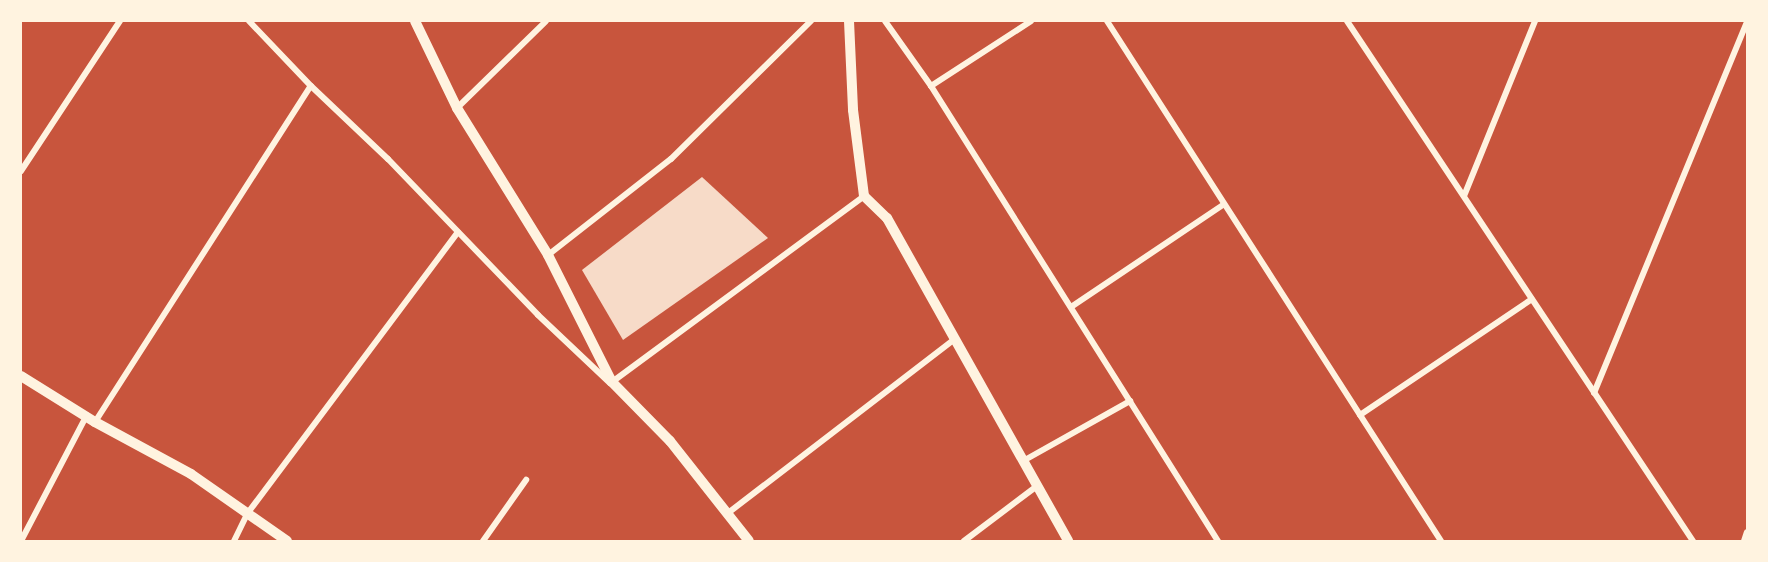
<!DOCTYPE html>
<html>
<head>
<meta charset="utf-8">
<style>
  body { margin:0 }
  #map { position:relative; width:1768px; height:562px; overflow:hidden; background:#c8553d; font-family:Barlow,sans-serif }
  div>[style] { position:absolute }
  [style*='--x'] { left:calc(var(--x)*1px); top:calc(var(--y)*1px); width:calc(var(--w)*1px); rotate:calc(var(--a)*1deg) }
  .building>* { inset:0; background:#f7dbc8 }
  .minor>* { height:6px; margin:-3px; padding:0 3px; transform-origin:3px; border-radius:3px; background:#fff3e0 }
  .tertiary>* { height:10px; margin:-5px; padding:0 5px; transform-origin:5px; border-radius:5px; background:#fff3e0 }
  span { translate:-50% -50%; white-space:nowrap; text-align:center; line-height:1.15; -webkit-text-stroke:6px #fff3e0; paint-order:stroke }
  .frame { position:absolute; inset:0; border:22px solid #fff3e0; pointer-events:none }
</style>
</head>
<body>
<div id="map">
  <div class="building">
    <i style="clip-path:polygon(702px 177px,768px 238px,623px 340px,582px 270px)"></i>
  </div>
  <div class="minor">
    <i style="--x:249;--y:21;--w:90;--a:46.4"></i>
    <i style="--x:311;--y:86;--w:106;--a:43.5"></i>
    <i style="--x:388;--y:159;--w:216;--a:46.1"></i>
    <i style="--x:538;--y:315;--w:99;--a:43.4"></i>
    <i style="--x:885;--y:21;--w:80;--a:54.7"></i>
    <i style="--x:931;--y:86;--w:538;--a:57.76"></i>
    <i style="--x:1107;--y:21;--w:618;--a:57.29"></i>
    <i style="--x:1347;--y:21;--w:625;--a:56.36"></i>
    <i style="--x:931;--y:86;--w:119;--a:-33"></i>
    <i style="--x:457;--y:108;--w:124;--a:-44.3"></i>
    <i style="--x:21;--y:171;--w:180;--a:-56.6"></i>
    <i style="--x:1464;--y:196;--w:189;--a:-67.9"></i>
    <i style="--x:548;--y:255;--w:156;--a:-38"></i>
    <i style="--x:671;--y:159;--w:197;--a:-44.6"></i>
    <i style="--x:1071;--y:307;--w:184;--a:-33.9"></i>
    <i style="--x:612;--y:382;--w:313;--a:-36.4"></i>
    <i style="--x:1594;--y:393;--w:402;--a:-67.6"></i>
    <i style="--x:1360;--y:415;--w:207;--a:-34"></i>
    <i style="--x:95;--y:422;--w:399;--a:-57.3"></i>
    <i style="--x:1023;--y:461;--w:123;--a:-29.3"></i>
    <i style="--x:728;--y:513;--w:286;--a:-37.5"></i>
    <i style="--x:21;--y:541;--w:142;--a:-62.4"></i>
    <i style="--x:234;--y:541;--w:30;--a:-64"></i>
    <i style="--x:247;--y:514;--w:352;--a:-53.2"></i>
    <i style="--x:483;--y:541;--w:75;--a:-54.8"></i>
    <i style="--x:964;--y:541;--w:91;--a:-37"></i>
    <i style="--x:1744;--y:541;--w:9;--a:-72"></i>
  </div>
  <div class="tertiary">
    <i style="--x:415;--y:21;--w:97;--a:64.2"></i>
    <i style="--x:457;--y:108;--w:173;--a:58.2"></i>
    <i style="--x:548;--y:255;--w:142;--a:63.3"></i>
    <i style="--x:612;--y:382;--w:83;--a:45.5"></i>
    <i style="--x:670;--y:441;--w:127;--a:51.7"></i>
    <i style="--x:849;--y:21;--w:89;--a:87.4"></i>
    <i style="--x:853;--y:110;--w:87;--a:82.7"></i>
    <i style="--x:864;--y:196;--w:32;--a:44"></i>
    <i style="--x:887;--y:218;--w:370;--a:60.7"></i>
    <i style="--x:21;--y:376;--w:87;--a:31.9"></i>
    <i style="--x:95;--y:422;--w:109;--a:28.4"></i>
    <i style="--x:191;--y:474;--w:117;--a:34.9"></i>
  </div>
  <div class="frame"></div>
</div>
</body>
</html>
